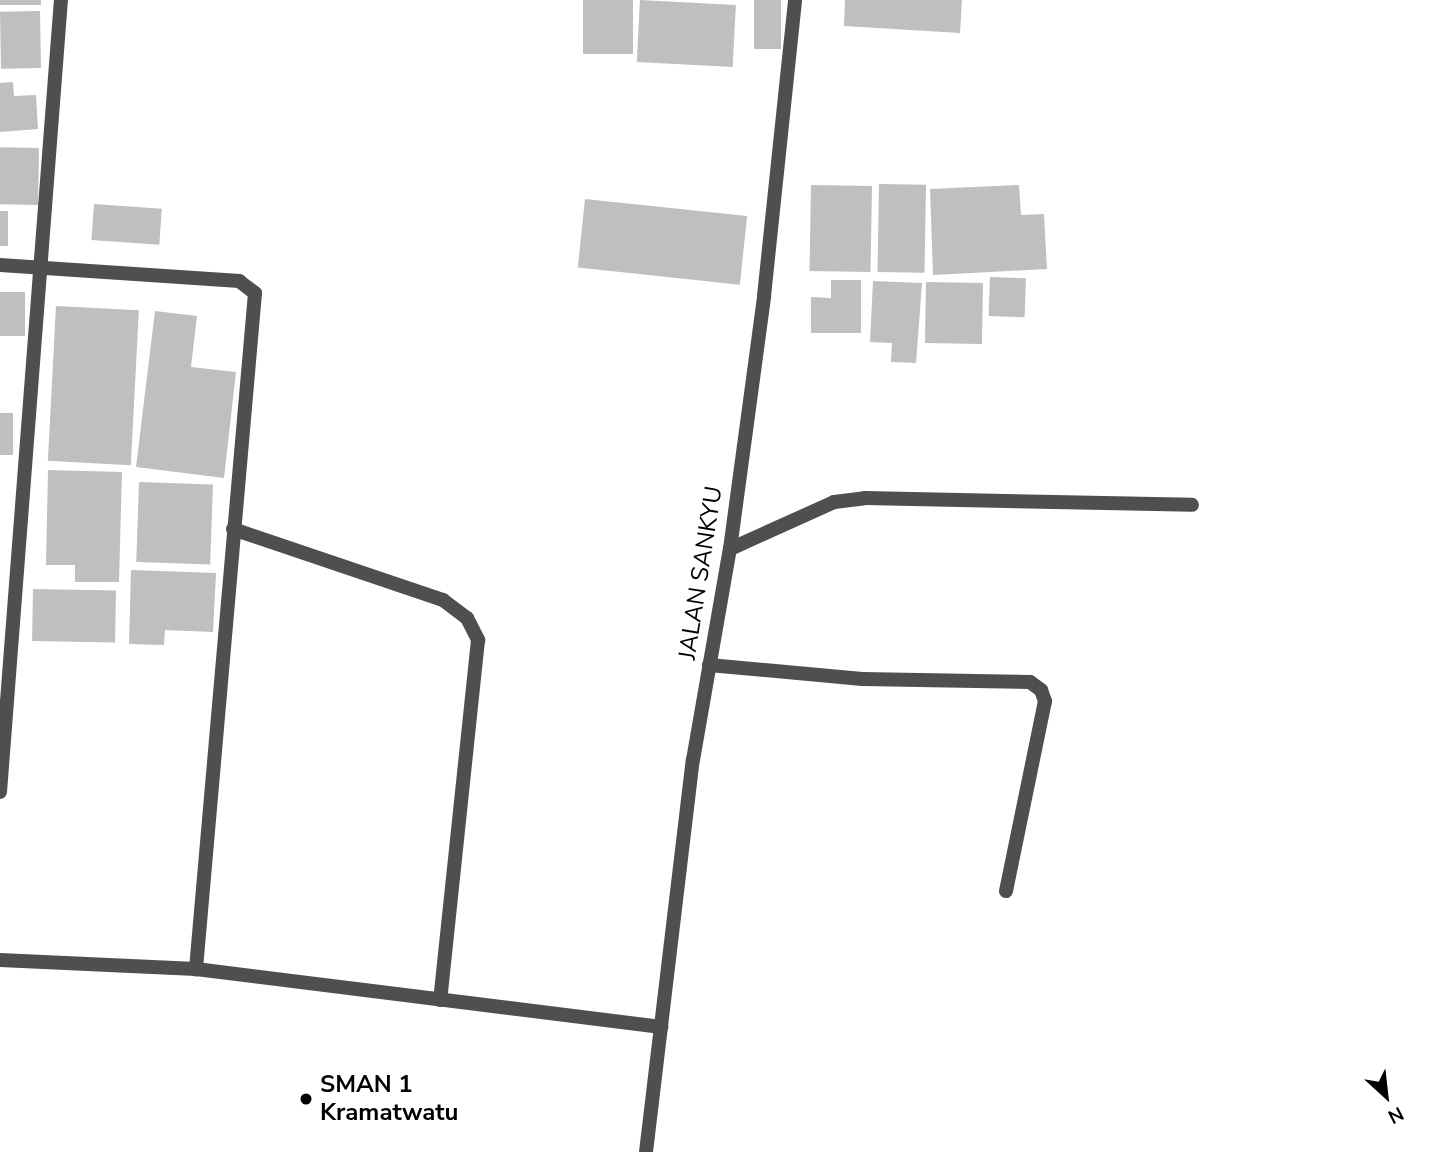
<!DOCTYPE html>
<html>
<head>
<meta charset="utf-8">
<style>
  body { margin:0 }
  #map { position:relative; width:1442px; height:1152px; overflow:hidden; background:#fff; font-family:"Nunito Sans",sans-serif }
  div>[style] { position:absolute }
  [style*='--x'] { left:calc(var(--x)*1px); top:calc(var(--y)*1px); width:calc(var(--w)*1px); rotate:calc(var(--a)*1deg) }
  .building>* { inset:0; background:#bfbfbf; transform-origin:0 0 }
  .minor>* { height:14px; margin:-7px; padding:0 7px; transform-origin:7px; border-radius:7px; background:#4f4f4f }
  .dots>* { width:19px; height:19px; translate:-50% -50%; box-sizing:border-box; border:4px solid #fff; border-radius:50% }
  span { translate:-50% -50%; white-space:nowrap; text-align:center; line-height:1.15; -webkit-text-stroke:5px #fff; paint-order:stroke }
  .street-label { font-size:24px; color:#000 }
  .poi-label { font-size:24px; color:#000; font-weight:700 }
  .left { translate:0 -50%; text-align:left }
  .north { position:absolute; left:1351px; top:1061px; width:70px; height:70px; -webkit-text-stroke:5px #fff; paint-order:stroke; rotate:153deg; font-size:19px; font-weight:700; line-height:28px; text-align:center; color:#000 }
  .north::after { content:''; display:block; margin:auto; width:24px; height:32px; background:#000; clip-path:polygon(50% 0,100% 100%,50% 72%,0 100%) }
</style>
</head>
<body>
<div id="map">
  <div class="building">
    <i style="left:0;top:0;width:41px;height:5px"></i>
    <i style="left:583px;top:0;width:50px;height:54px"></i>
    <i style="left:640px;top:0;width:96px;height:62px;rotate:3deg"></i>
    <i style="left:754px;top:0;width:27px;height:49px"></i>
    <i style="clip-path:polygon(845px 0,962px 0,960px 33px,844px 26px)"></i>
    <i style="left:40px;top:11px;width:57px;height:40px;rotate:89deg"></i>
    <i style="clip-path:polygon(13px 82px,14px 96px,36px 95px,38px 129px,0 132px,0 83px)"></i>
    <i style="left:39px;top:148px;width:57px;height:39px;rotate:91deg"></i>
    <i style="left:879px;top:184px;width:47px;height:88px;rotate:1deg"></i>
    <i style="left:811px;top:185px;width:61px;height:86px;rotate:1deg"></i>
    <i style="clip-path:polygon(1019px 185px,1021px 215px,1044px 214px,1047px 269px,933px 275px,930px 189px)"></i>
    <i style="left:585px;top:199px;width:163px;height:69px;rotate:6deg"></i>
    <i style="left:94px;top:204px;width:68px;height:36px;rotate:4deg"></i>
    <i style="left:0;top:211px;width:8px;height:35px"></i>
    <i style="left:990px;top:277px;width:36px;height:39px;rotate:2deg"></i>
    <i style="clip-path:polygon(831px 280px,861px 280px,861px 333px,811px 333px,811px 297px,831px 298px)"></i>
    <i style="clip-path:polygon(873px 281px,922px 283px,916px 363px,891px 362px,892px 343px,870px 342px)"></i>
    <i style="left:926px;top:282px;width:57px;height:61px;rotate:1deg"></i>
    <i style="left:0;top:292px;width:25px;height:44px"></i>
    <i style="left:56px;top:306px;width:83px;height:155px;rotate:3deg"></i>
    <i style="clip-path:polygon(155px 311px,197px 316px,191px 367px,236px 372px,224px 478px,136px 467px)"></i>
    <i style="left:0;top:413px;width:13px;height:42px"></i>
    <i style="clip-path:polygon(48px 470px,122px 472px,119px 582px,75px 582px,75px 565px,46px 565px)"></i>
    <i style="left:139px;top:482px;width:74px;height:80px;rotate:2deg"></i>
    <i style="clip-path:polygon(131px 570px,216px 573px,213px 632px,165px 630px,164px 645px,129px 644px)"></i>
    <i style="left:33px;top:589px;width:83px;height:52px;rotate:1deg"></i>
  </div>
  <div class="minor">
    <i style="--x:0;--y:265;--w:240;--a:3.8"></i>
    <i style="--x:239;--y:281;--w:20;--a:37"></i>
    <i style="--x:255;--y:293;--w:679;--a:94.99"></i>
    <i style="--x:233;--y:529;--w:222;--a:18.7"></i>
    <i style="--x:443;--y:600;--w:30;--a:37"></i>
    <i style="--x:467;--y:618;--w:25;--a:63"></i>
    <i style="--x:478;--y:640;--w:362;--a:96"></i>
    <i style="--x:730;--y:549;--w:114;--a:-24.3"></i>
    <i style="--x:834;--y:502;--w:31;--a:-7"></i>
    <i style="--x:865;--y:498;--w:327;--a:1.2"></i>
    <i style="--x:709;--y:665;--w:154;--a:5.2"></i>
    <i style="--x:862;--y:679;--w:168;--a:1"></i>
    <i style="--x:1030;--y:682;--w:14;--a:36"></i>
    <i style="--x:1041;--y:690;--w:12;--a:70"></i>
    <i style="--x:1045;--y:701;--w:194;--a:101.6"></i>
    <i style="--x:0;--y:792;--w:794;--a:-85.6"></i>
    <i style="--x:0;--y:960;--w:196;--a:2.6"></i>
    <i style="--x:196;--y:969;--w:469;--a:7.1"></i>
    <i style="--x:646;--y:1152;--w:395;--a:-83.2"></i>
    <i style="--x:693;--y:760;--w:214;--a:-80.1"></i>
    <i style="--x:730;--y:549;--w:255;--a:-82.3"></i>
    <i style="--x:764;--y:296;--w:298;--a:-84"></i>
  </div>
  <div class="dots">
    <i style="left:306px;top:1099px;background:#000"></i>
  </div>
  <div class="street-label">
    <span style="left:701px;top:573px;rotate:-81deg">JALAN SANKYU</span>
  </div>
  <div class="poi-label">
    <span class="left" style="left:320px;top:1099px">SMAN 1<br>Kramatwatu</span>
  </div>
  <div class="north">N</div>
</div>
</body>
</html>
